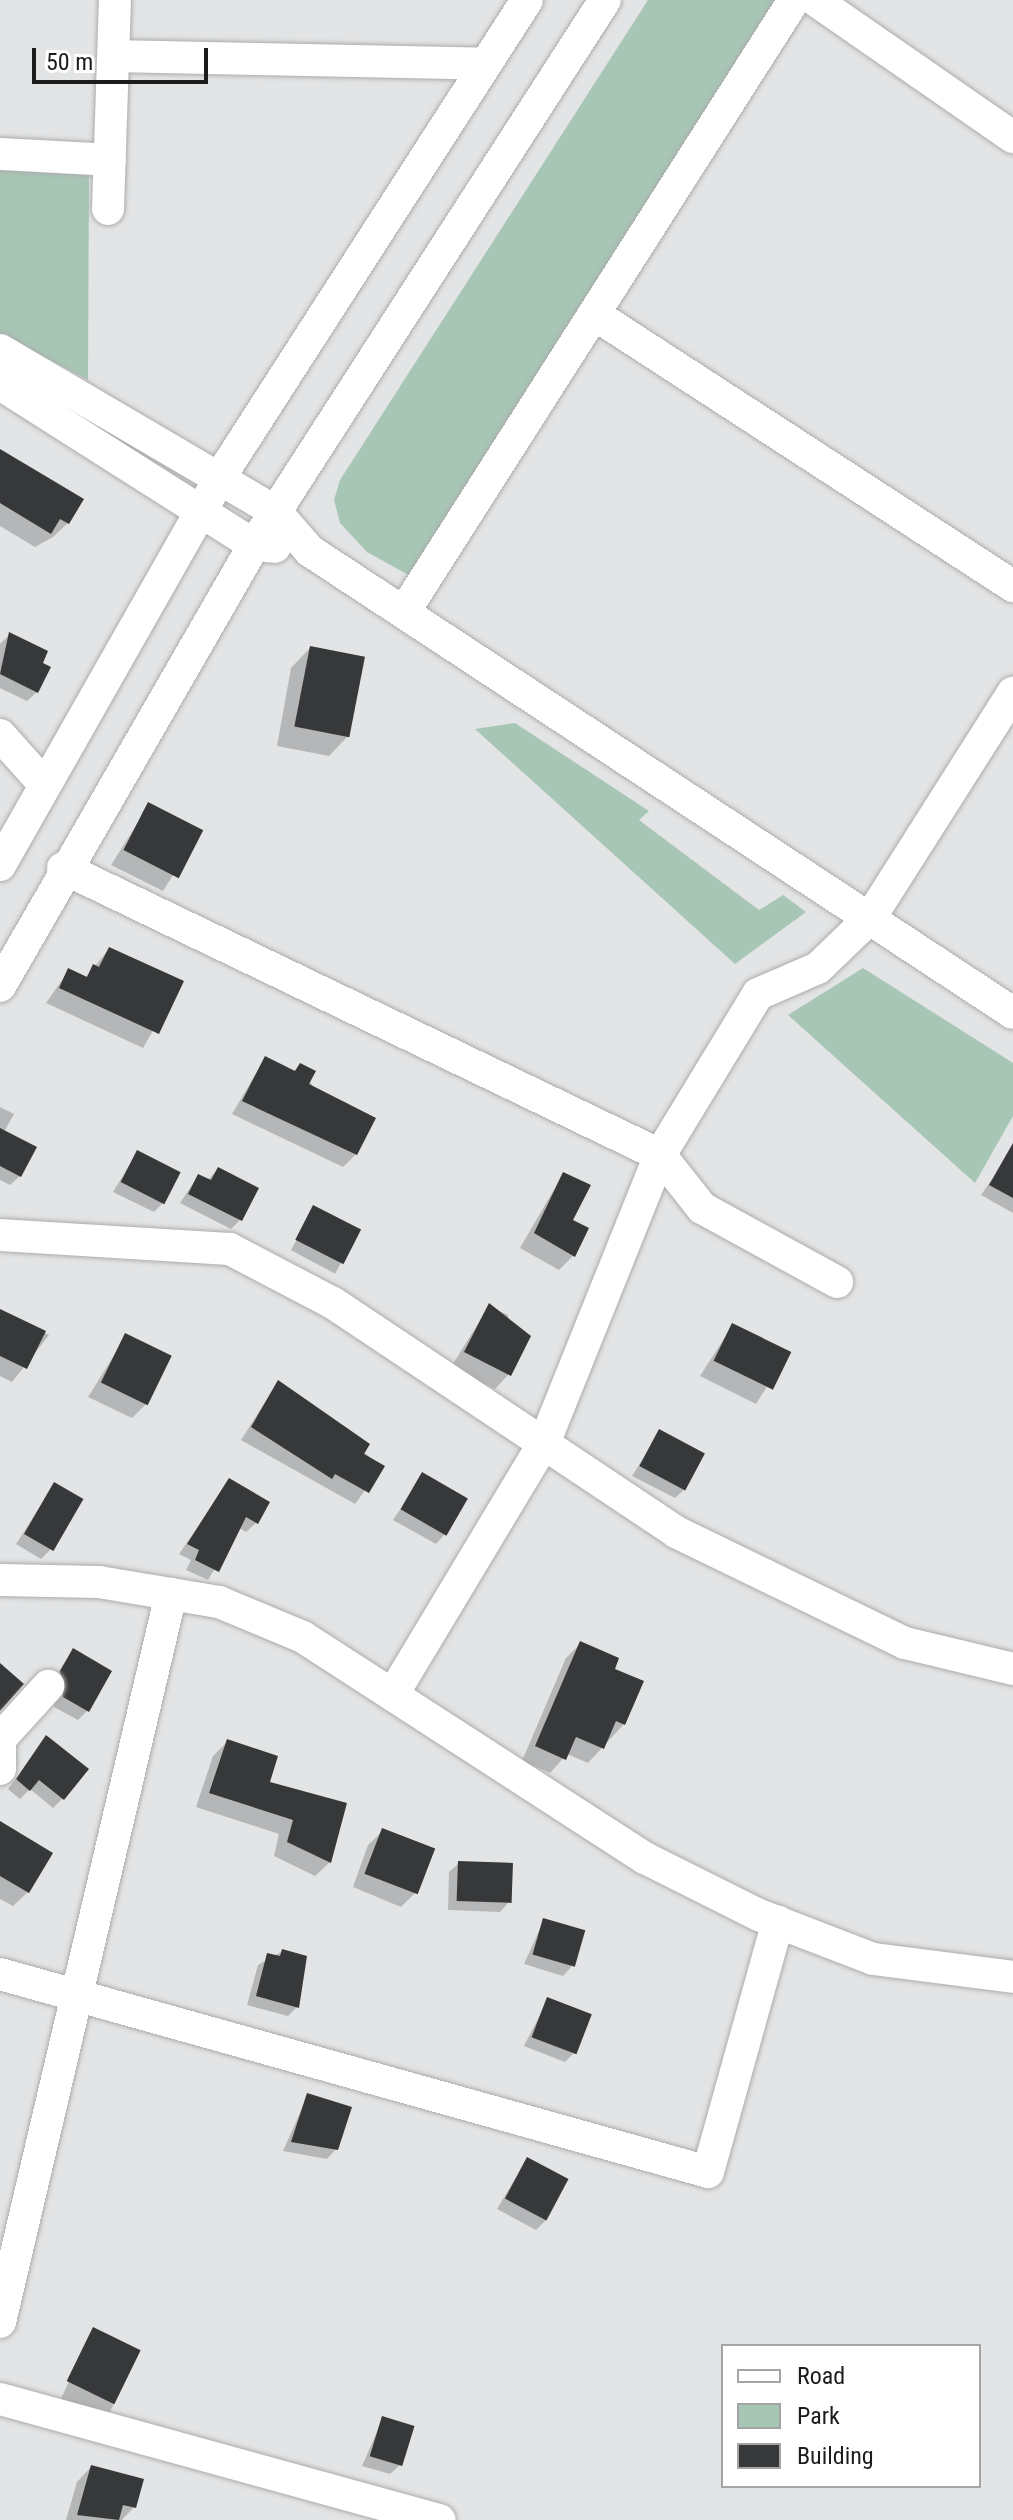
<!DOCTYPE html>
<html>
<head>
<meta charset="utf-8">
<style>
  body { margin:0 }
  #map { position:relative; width:1013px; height:2520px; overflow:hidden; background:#e3e4e5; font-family:"Roboto Condensed",sans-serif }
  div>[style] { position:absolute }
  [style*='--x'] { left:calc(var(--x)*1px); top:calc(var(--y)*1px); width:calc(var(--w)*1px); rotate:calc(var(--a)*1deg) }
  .green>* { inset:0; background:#a8c6b5 }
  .shadow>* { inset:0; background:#0003; transform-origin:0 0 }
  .building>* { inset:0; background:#373839; transform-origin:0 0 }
  .roads { filter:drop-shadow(0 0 2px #abacad) drop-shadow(0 0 2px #abacad) }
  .minor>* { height:32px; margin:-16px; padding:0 16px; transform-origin:16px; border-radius:16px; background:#fff }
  span { translate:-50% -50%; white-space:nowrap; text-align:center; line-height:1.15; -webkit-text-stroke:8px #fff; paint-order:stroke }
  .legend { position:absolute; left:721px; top:2344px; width:260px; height:144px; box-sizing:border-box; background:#fff; border:2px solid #a4a4a4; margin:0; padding:10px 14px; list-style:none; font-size:24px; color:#1c1c1c }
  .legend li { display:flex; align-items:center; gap:16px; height:40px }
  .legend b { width:40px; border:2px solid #a4a4a4 }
  .scale { position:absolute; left:32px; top:48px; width:176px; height:36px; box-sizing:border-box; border:4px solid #1c1c1c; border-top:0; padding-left:10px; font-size:24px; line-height:28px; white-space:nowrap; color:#1c1c1c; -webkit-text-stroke:6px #fff; paint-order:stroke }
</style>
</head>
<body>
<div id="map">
  <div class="green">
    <i style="clip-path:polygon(648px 0,777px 0,412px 577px,367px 552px,340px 523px,334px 500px,340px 480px)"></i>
    <i style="clip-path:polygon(0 170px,89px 175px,88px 380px,0 334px)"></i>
    <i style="clip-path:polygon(515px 723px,649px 811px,639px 820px,759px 910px,783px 895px,806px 912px,735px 964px,475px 729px)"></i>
    <i style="clip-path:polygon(863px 968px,1013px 1063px,1013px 1116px,975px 1183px,788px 1015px)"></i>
  </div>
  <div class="shadow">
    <i style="clip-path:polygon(0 460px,68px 523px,53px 537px,35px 547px,0 526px)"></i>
    <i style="clip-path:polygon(10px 634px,40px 664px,37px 692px,27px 701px,0 688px,0 644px)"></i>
    <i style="clip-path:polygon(310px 648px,348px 736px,329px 756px,277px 746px,291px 668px)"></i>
    <i style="clip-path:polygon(149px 805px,201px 831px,163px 891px,111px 865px)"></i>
    <i style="clip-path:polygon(109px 949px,181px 982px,143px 1048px,46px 1003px,69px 970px,85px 978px)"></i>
    <i style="clip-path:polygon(265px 1058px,293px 1072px,300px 1066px,356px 1154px,343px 1167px,232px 1114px)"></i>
    <i style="clip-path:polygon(0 1107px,14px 1114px,4px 1132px,20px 1176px,10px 1185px,0 1180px)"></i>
    <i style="clip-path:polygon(137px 1153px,163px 1203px,154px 1212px,113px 1192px)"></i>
    <i style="clip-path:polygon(1002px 1165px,1013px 1171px,1013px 1213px,981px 1195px)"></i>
    <i style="clip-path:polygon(218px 1169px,240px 1220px,231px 1229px,180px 1203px,198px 1176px,207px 1181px)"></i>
    <i style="clip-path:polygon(563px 1174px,574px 1255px,559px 1270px,520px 1248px)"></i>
    <i style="left:314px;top:1207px;width:50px;height:49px;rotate:28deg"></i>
    <i style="clip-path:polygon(489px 1306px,508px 1315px,509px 1374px,495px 1389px,451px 1367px)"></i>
    <i style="clip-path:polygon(0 1311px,49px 1335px,12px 1382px,0 1376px)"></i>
    <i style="clip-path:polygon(732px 1326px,788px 1353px,756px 1404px,700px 1376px)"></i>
    <i style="clip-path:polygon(126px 1336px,146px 1404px,132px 1418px,88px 1397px)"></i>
    <i style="clip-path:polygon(278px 1382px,382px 1467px,355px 1504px,241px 1440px)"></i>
    <i style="clip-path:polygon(660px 1432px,685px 1489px,675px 1498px,632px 1476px)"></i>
    <i style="clip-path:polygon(423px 1475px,445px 1534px,436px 1544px,393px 1520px)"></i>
    <i style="clip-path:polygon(229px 1481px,256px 1523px,246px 1532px,239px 1528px,208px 1580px,186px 1570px,191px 1560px,179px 1554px)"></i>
    <i style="clip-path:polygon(54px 1485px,51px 1549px,41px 1559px,16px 1544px)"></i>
    <i style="clip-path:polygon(581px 1643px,612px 1670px,624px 1724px,588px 1763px,567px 1754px,550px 1773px,522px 1761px,566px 1658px)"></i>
    <i style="clip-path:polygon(73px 1651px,87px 1711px,78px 1720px,54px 1707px,51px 1682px)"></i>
    <i style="clip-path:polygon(46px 1738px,63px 1798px,53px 1808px,30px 1789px,20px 1799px,8px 1789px)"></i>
    <i style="clip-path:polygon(228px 1741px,330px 1862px,315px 1876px,274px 1856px,279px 1834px,196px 1807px,213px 1756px)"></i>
    <i style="clip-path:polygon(383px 1831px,415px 1893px,401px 1907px,353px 1887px,368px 1845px)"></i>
    <i style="clip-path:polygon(0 1832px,28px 1892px,13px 1906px,0 1899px)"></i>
    <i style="clip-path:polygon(459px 1863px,509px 1902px,500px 1912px,448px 1910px,449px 1872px)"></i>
    <i style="clip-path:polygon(544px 1920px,572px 1966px,563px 1976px,524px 1964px)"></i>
    <i style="clip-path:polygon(283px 1951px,297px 2007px,288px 2016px,247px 2005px,258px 1965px)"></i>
    <i style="clip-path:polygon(548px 1999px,575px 2052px,565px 2062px,524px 2046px)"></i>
    <i style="clip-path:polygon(308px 2095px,336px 2149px,327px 2159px,283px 2151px)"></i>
    <i style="clip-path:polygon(527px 2159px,546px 2220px,536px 2230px,497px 2209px)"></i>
    <i style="left:93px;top:2330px;width:50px;height:77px;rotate:25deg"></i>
    <i style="clip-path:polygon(383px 2418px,400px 2465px,390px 2474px,362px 2466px)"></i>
    <i style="clip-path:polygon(91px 2467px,134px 2507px,122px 2520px,66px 2520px,77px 2482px)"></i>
  </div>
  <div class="building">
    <i style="clip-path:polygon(0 449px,84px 499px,69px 524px,60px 519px,51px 534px,0 503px)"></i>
    <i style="clip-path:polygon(9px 632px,48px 651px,43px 663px,51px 667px,38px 693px,0 674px)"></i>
    <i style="left:310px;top:646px;width:56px;height:82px;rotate:11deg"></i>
    <i style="left:148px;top:802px;width:62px;height:54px;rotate:27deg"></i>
    <i style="clip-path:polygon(109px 947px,184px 981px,159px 1034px,59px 988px,68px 968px,87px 977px,93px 964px,99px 967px)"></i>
    <i style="clip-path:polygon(265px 1056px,295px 1071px,300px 1063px,316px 1071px,309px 1084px,376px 1118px,357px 1155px,242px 1101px)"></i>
    <i style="clip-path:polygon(0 1128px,37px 1147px,21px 1177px,0 1166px)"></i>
    <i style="clip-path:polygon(1013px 1143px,1013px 1198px,989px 1185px)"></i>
    <i style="left:137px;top:1150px;width:49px;height:36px;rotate:27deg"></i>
    <i style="clip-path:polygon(218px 1167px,259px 1188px,242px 1221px,188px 1194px,198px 1174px,211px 1180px)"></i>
    <i style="clip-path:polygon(563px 1172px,591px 1185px,573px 1220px,589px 1228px,575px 1257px,534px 1233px)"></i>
    <i style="left:313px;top:1205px;width:54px;height:39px;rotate:27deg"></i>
    <i style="clip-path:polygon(489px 1303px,531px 1336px,511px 1376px,464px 1352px)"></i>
    <i style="clip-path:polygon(0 1309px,46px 1331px,27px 1369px,0 1356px)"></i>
    <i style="left:732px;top:1323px;width:66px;height:42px;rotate:26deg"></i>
    <i style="left:125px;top:1333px;width:52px;height:55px;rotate:26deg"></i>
    <i style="clip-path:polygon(278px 1380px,370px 1444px,364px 1454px,385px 1466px,369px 1493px,335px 1474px,332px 1479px,251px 1427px)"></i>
    <i style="left:659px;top:1429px;width:52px;height:42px;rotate:28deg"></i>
    <i style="left:422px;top:1472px;width:53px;height:43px;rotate:30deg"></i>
    <i style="clip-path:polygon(229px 1478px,270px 1502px,258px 1524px,246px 1517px,219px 1572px,195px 1560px,199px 1550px,187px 1544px)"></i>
    <i style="left:54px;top:1482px;width:34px;height:60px;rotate:30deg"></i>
    <i style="clip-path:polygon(580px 1641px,619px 1658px,615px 1669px,644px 1681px,625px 1725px,616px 1721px,604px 1749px,576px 1737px,566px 1760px,535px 1746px)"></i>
    <i style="clip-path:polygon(73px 1648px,112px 1671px,89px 1712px,63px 1697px,60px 1671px)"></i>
    <i style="clip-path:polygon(0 1663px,24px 1684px,0 1711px)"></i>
    <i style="clip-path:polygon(46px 1735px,89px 1769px,64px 1800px,39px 1780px,30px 1791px,16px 1779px)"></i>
    <i style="clip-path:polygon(227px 1739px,278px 1756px,270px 1782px,347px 1803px,331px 1863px,287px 1842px,293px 1820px,209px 1793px)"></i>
    <i style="clip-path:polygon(0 1821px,53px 1853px,29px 1893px,0 1876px)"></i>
    <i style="left:382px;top:1828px;width:57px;height:49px;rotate:21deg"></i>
    <i style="left:458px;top:1861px;width:55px;height:40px;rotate:2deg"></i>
    <i style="left:543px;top:1918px;width:44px;height:38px;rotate:16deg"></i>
    <i style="clip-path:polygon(282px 1949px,307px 1956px,299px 2008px,256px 1996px,267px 1953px,280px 1956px)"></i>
    <i style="left:547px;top:1997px;width:48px;height:43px;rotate:21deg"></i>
    <i style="clip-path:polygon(307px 2093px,352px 2107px,338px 2150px,291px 2142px)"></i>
    <i style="left:527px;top:2157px;width:47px;height:47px;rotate:28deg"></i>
    <i style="left:93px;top:2327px;width:53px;height:60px;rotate:26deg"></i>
    <i style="left:382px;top:2416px;width:34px;height:42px;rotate:17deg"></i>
    <i style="clip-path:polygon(91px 2465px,144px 2479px,136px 2508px,123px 2505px,119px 2520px,77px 2515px)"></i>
  </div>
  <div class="roads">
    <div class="minor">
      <i style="--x:815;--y:0;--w:241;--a:34.7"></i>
      <i style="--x:115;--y:56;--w:370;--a:1.2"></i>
      <i style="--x:0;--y:154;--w:110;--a:3.1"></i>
      <i style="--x:108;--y:209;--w:209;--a:-88.1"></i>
      <i style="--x:594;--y:314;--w:500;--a:33"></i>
      <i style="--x:0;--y:350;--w:320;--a:30.4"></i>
      <i style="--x:276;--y:512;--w:52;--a:48.9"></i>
      <i style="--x:310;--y:551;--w:841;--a:33.31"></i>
      <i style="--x:0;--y:384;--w:301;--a:32.4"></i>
      <i style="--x:254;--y:545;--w:21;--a:5"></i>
      <i style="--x:404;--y:612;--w:726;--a:-57.49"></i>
      <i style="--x:0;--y:735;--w:66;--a:48.1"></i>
      <i style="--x:0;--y:865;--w:446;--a:-60.4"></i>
      <i style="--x:220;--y:477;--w:567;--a:-57.23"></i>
      <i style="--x:63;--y:868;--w:662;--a:25.68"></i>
      <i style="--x:660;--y:1155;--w:68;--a:51.6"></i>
      <i style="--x:702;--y:1208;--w:154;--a:28.7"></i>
      <i style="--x:0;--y:986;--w:509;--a:-60.06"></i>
      <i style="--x:254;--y:545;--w:648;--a:-57.22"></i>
      <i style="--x:0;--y:1235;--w:230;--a:3.5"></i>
      <i style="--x:230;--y:1249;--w:116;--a:27.7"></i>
      <i style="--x:333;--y:1303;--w:412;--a:33.7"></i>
      <i style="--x:676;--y:1532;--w:254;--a:25.9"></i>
      <i style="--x:905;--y:1643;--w:111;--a:13.5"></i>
      <i style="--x:0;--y:1580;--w:99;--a:1.2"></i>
      <i style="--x:99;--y:1582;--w:122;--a:9.5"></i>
      <i style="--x:219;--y:1602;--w:91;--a:22.6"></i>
      <i style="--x:303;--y:1637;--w:407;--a:32.9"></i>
      <i style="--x:645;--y:1858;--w:127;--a:26.6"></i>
      <i style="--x:759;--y:1915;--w:122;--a:21.1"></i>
      <i style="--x:873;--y:1959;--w:141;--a:7.3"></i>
      <i style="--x:393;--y:1694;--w:295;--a:-59"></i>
      <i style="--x:545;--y:1441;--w:308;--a:-68.1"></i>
      <i style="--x:660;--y:1155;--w:188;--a:-58.7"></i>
      <i style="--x:758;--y:994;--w:65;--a:-23.4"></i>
      <i style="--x:818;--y:968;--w:72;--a:-43.9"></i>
      <i style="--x:870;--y:918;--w:267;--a:-57.6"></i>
      <i style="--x:0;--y:1739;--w:72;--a:-47.8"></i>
      <i style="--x:0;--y:1744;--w:25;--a:90"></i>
      <i style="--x:0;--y:1974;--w:735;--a:15.62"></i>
      <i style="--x:708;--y:2172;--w:260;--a:-74.4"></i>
      <i style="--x:0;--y:2322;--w:748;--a:-76.78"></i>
      <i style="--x:0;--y:2399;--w:456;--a:15.4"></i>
    </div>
  </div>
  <ul class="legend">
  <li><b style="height:10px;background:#fff"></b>Road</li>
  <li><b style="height:22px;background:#a8c6b5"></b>Park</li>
  <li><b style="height:22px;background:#373839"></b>Building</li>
  </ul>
  <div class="scale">50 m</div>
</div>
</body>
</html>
